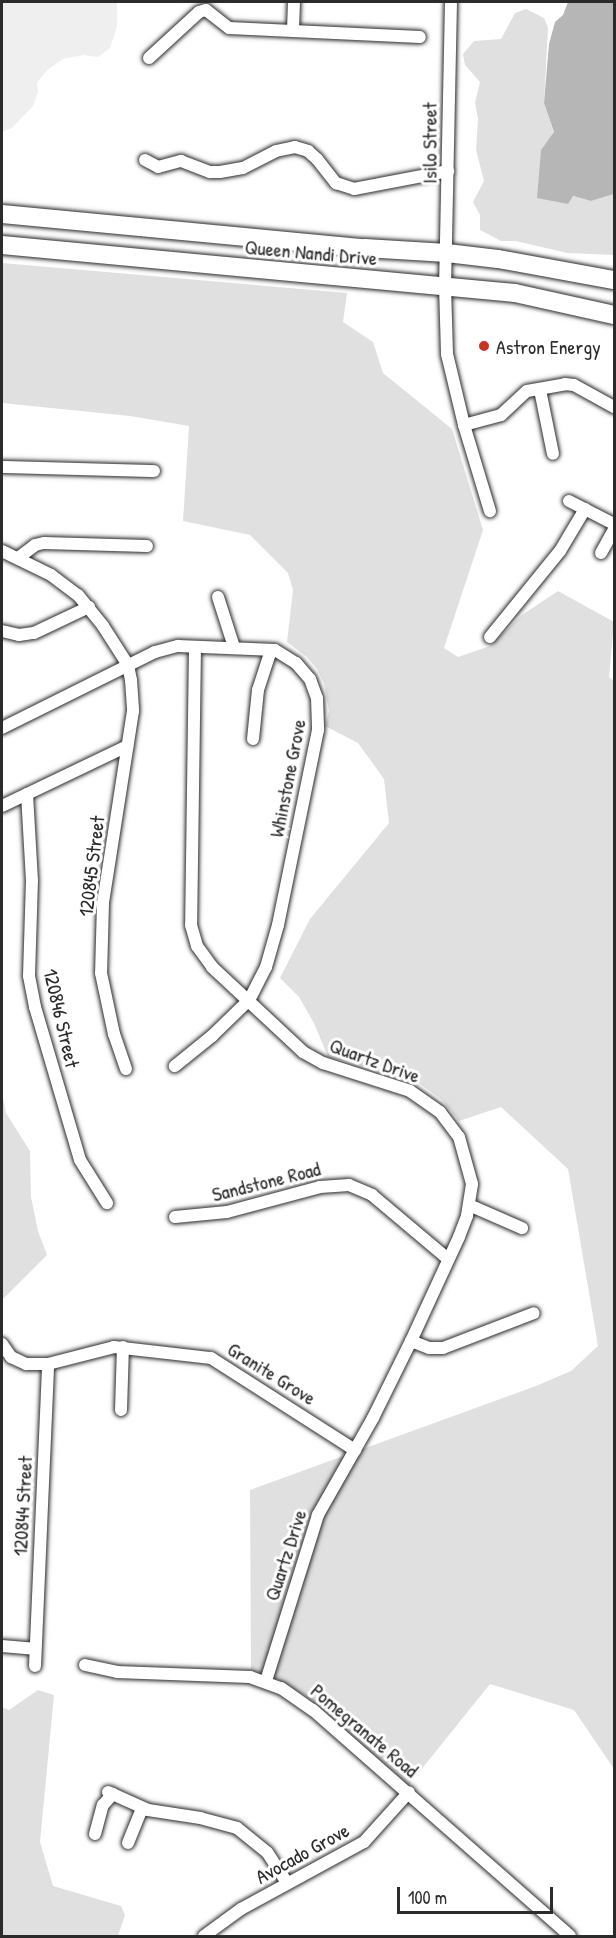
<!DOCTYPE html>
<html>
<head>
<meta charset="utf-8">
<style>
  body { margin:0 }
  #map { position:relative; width:616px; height:1938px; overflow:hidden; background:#fff; font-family:"Patrick Hand",sans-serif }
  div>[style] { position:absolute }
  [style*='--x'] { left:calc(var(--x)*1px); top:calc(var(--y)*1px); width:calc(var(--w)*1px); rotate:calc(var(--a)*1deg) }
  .built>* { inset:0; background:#efefef }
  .green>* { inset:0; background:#e0e0e0 }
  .water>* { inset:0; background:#b6b6b6 }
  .roads { filter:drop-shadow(0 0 2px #2b2b2b) drop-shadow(0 0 2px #2b2b2b) }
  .street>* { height:12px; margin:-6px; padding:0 6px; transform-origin:6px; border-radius:6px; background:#fff }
  .secondary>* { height:18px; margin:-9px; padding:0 9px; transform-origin:9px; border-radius:9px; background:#fff }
  .dots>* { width:16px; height:16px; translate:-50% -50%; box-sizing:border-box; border:3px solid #fff; border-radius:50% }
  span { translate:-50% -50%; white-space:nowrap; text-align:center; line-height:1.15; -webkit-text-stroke:6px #fff; paint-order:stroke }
  .street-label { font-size:20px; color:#2b2b2b }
  .poi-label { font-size:20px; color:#2b2b2b }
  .left { translate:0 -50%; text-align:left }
  .frame { position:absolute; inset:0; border:3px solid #2b2b2b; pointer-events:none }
  .scale { position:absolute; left:397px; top:1887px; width:156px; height:27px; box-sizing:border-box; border:3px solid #2b2b2b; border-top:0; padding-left:8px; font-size:18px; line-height:21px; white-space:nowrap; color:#2b2b2b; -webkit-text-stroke:4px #fff; paint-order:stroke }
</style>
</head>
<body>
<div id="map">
  <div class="built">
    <i style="clip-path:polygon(2px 2px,117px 2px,117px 27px,110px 48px,98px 57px,83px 55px,63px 59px,47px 70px,37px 83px,38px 92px,33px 106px,12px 128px,2px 132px)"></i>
  </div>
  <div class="green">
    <i style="clip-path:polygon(526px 9px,544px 18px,548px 28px,544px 103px,554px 133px,541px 150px,572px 196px,591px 201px,614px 194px,614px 255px,567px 253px,516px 241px,501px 241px,480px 230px,480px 215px,473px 202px,484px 181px,476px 150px,478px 119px,475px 103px,480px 82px,465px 65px,463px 54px,474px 41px,501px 39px,515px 13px)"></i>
    <i style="clip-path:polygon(2px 263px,347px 293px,343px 322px,373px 342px,383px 373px,452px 429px,483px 530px,444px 648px,458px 657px,490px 646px,522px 615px,558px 591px,614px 622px,609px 677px,614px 681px,614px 1769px,574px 1710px,490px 1684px,408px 1786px,303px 1694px,274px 1677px,251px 1670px,250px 1490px,536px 1386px,571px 1371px,598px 1346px,568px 1169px,501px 1107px,459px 1121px,442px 1100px,412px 1078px,328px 1057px,314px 1023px,299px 997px,280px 978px,310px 919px,389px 823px,384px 779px,358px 743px,325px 726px,329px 711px,324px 683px,317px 669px,307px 657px,287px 642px,293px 590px,288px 573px,250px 535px,183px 521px,189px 426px,130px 416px,2px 403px)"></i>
    <i style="clip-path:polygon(2px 1093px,6px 1113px,30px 1151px,31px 1197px,38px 1231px,47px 1255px,2px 1300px)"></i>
    <i style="clip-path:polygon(38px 1690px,54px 1695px,40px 1842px,53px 1886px,121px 1906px,125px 1915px,118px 1936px,2px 1936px,2px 1707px,9px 1710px)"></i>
  </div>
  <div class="water">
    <i style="clip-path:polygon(568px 2px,614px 2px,614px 194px,591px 201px,573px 196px,568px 204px,537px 198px,541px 150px,554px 132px,544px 103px,549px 44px,555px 22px,563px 15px)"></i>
  </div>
  <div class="roads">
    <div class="street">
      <i style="--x:451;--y:2;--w:284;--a:91.2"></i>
      <i style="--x:445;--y:286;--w:68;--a:88.3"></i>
      <i style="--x:447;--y:354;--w:73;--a:76.5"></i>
      <i style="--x:464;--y:425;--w:90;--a:73.2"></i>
      <i style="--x:293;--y:30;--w:28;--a:-88"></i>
      <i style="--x:149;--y:58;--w:68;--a:-42.6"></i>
      <i style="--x:199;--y:12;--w:7;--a:-16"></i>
      <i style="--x:206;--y:10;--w:29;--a:38"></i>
      <i style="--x:229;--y:28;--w:191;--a:2.7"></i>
      <i style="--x:145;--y:160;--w:15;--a:28"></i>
      <i style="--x:158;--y:167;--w:24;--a:-15"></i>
      <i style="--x:181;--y:161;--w:31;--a:21"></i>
      <i style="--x:210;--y:172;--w:10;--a:0"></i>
      <i style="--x:220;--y:172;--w:23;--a:-10"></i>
      <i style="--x:243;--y:168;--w:37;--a:-27"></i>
      <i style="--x:276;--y:151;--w:19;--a:-12"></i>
      <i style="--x:295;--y:147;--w:14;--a:17"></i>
      <i style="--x:308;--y:151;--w:12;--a:42"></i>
      <i style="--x:317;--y:159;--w:31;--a:52"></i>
      <i style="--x:336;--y:183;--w:19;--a:18"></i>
      <i style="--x:354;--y:189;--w:96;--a:-10.8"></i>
      <i style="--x:540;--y:390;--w:65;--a:78.5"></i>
      <i style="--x:464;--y:425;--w:38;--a:-15"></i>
      <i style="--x:501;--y:415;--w:35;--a:-43"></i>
      <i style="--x:527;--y:391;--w:39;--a:-10"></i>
      <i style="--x:565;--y:384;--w:9;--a:6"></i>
      <i style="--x:574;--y:385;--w:46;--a:28.8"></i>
      <i style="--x:2;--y:467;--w:152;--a:1.5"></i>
      <i style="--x:569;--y:501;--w:51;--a:27.1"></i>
      <i style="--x:2;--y:551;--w:55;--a:26.1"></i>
      <i style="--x:51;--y:575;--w:34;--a:37"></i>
      <i style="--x:78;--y:595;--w:40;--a:51"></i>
      <i style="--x:103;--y:626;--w:46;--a:57.3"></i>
      <i style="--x:128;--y:665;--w:15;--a:79"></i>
      <i style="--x:131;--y:680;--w:31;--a:86"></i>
      <i style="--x:133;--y:711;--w:194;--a:98.9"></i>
      <i style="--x:103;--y:903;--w:70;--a:91.6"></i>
      <i style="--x:101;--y:973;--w:62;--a:78"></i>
      <i style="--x:114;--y:1034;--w:37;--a:71"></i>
      <i style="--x:601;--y:553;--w:26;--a:-61"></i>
      <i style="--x:18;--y:558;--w:21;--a:-37"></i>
      <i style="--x:35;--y:545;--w:9;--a:-13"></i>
      <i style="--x:44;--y:543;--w:103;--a:1.7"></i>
      <i style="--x:218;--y:597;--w:52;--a:72.3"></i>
      <i style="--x:2;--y:631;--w:17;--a:13"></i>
      <i style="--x:19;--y:635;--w:15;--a:-8"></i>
      <i style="--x:34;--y:633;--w:61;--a:-25.3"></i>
      <i style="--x:490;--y:637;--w:111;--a:-50.9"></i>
      <i style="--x:560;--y:551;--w:49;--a:-59.2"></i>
      <i style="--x:195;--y:647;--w:278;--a:90.8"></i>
      <i style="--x:191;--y:925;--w:22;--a:74"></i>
      <i style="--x:197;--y:946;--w:26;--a:54"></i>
      <i style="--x:212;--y:967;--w:125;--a:43"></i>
      <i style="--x:303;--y:1052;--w:23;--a:29"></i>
      <i style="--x:323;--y:1063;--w:91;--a:17.8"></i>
      <i style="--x:410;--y:1091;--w:37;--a:35"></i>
      <i style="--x:440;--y:1112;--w:31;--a:53"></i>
      <i style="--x:459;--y:1137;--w:49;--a:74.5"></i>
      <i style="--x:472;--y:1184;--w:32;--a:99"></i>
      <i style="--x:467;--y:1216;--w:22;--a:111"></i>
      <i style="--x:459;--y:1237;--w:115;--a:114.8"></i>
      <i style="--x:411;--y:1341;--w:86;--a:116.3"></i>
      <i style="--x:373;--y:1418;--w:112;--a:119.6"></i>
      <i style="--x:318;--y:1515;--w:174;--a:107.4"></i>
      <i style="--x:2;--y:728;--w:171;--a:-26.4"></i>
      <i style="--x:155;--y:652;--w:24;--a:-15"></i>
      <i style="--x:178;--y:646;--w:97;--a:2.4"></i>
      <i style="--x:275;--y:650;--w:25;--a:32"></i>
      <i style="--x:296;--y:663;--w:21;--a:49"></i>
      <i style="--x:310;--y:679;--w:20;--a:70"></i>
      <i style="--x:317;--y:698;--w:32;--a:88"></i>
      <i style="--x:318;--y:730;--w:199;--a:101.6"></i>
      <i style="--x:278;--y:925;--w:44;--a:105.9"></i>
      <i style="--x:266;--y:967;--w:37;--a:117"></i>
      <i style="--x:249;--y:1000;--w:52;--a:135.8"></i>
      <i style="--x:212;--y:1036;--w:48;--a:141"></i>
      <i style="--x:253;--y:739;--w:49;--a:-84.2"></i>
      <i style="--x:258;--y:690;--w:42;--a:-72"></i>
      <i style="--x:27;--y:794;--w:86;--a:86.7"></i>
      <i style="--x:32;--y:880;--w:96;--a:91.8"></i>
      <i style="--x:29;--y:976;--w:32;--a:79"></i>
      <i style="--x:35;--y:1007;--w:159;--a:73.6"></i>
      <i style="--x:80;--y:1160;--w:51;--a:57.9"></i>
      <i style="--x:2;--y:806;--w:139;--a:-25.6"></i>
      <i style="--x:469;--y:1205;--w:58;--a:23.5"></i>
      <i style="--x:175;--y:1217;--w:52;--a:-5.5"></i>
      <i style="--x:227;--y:1212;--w:96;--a:-15"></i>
      <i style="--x:320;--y:1187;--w:29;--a:-4"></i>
      <i style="--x:349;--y:1185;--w:25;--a:23"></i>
      <i style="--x:372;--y:1195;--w:99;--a:40.1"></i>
      <i style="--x:411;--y:1341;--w:19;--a:21"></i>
      <i style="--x:429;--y:1348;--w:14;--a:0"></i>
      <i style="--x:443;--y:1348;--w:97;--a:-21"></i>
      <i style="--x:2;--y:1344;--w:16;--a:55"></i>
      <i style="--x:11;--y:1357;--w:17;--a:25"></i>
      <i style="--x:26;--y:1364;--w:22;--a:0"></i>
      <i style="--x:48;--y:1364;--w:68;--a:-14.4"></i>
      <i style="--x:114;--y:1347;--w:98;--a:6.5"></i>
      <i style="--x:211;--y:1358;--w:171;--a:32.6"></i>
      <i style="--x:121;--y:1410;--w:63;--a:-88.2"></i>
      <i style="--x:2;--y:1646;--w:32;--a:5"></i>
      <i style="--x:85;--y:1665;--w:33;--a:12"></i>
      <i style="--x:117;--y:1672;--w:133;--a:2.2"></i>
      <i style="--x:250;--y:1677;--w:33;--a:20"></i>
      <i style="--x:281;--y:1688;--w:39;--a:35"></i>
      <i style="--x:313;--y:1710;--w:342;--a:41.3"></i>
      <i style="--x:35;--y:1666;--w:302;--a:-87.5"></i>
      <i style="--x:108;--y:1792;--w:44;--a:24.2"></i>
      <i style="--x:148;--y:1810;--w:53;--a:8.7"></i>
      <i style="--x:200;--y:1818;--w:38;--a:15"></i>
      <i style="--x:237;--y:1828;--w:38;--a:39"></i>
      <i style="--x:267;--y:1852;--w:37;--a:57"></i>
      <i style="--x:95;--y:1834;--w:30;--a:-75"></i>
      <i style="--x:103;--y:1805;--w:15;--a:-48"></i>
      <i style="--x:128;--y:1843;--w:37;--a:-68"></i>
      <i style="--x:204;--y:1936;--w:46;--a:-36.1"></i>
      <i style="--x:241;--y:1909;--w:140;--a:-28.6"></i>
      <i style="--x:364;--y:1842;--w:67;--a:-48"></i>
    </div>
    <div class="secondary">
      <i style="--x:2;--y:214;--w:365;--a:5.4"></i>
      <i style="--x:365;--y:248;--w:82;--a:3.5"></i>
      <i style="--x:447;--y:253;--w:51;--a:6.7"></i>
      <i style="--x:498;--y:259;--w:118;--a:10.3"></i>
      <i style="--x:2;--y:245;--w:515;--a:5.35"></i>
      <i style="--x:515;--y:293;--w:101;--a:12.5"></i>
    </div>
  </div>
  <div class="dots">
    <i style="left:484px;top:346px;background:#c8321e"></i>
  </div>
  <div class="street-label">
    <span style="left:429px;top:143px;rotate:-90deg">Isilo Street</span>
    <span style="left:311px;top:252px;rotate:5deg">Queen Nandi Drive</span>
    <span style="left:287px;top:778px;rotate:-79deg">Whinstone Grove</span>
    <span style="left:91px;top:866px;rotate:-83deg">120845 Street</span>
    <span style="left:62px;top:1018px;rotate:77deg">120846 Street</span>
    <span style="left:375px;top:1060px;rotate:20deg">Quartz Drive</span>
    <span style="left:266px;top:1181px;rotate:-14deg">Sandstone Road</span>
    <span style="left:272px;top:1373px;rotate:32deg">Granite Grove</span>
    <span style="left:22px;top:1506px;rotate:-87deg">120844 Street</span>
    <span style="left:285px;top:1555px;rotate:-72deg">Quartz Drive</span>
    <span style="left:365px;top:1730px;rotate:40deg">Pomegranate Road</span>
    <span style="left:302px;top:1853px;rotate:-29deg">Avocado Grove</span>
  </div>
  <div class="poi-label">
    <span class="left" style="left:496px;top:346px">Astron Energy</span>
  </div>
  <div class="frame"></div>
  <div class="scale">100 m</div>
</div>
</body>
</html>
